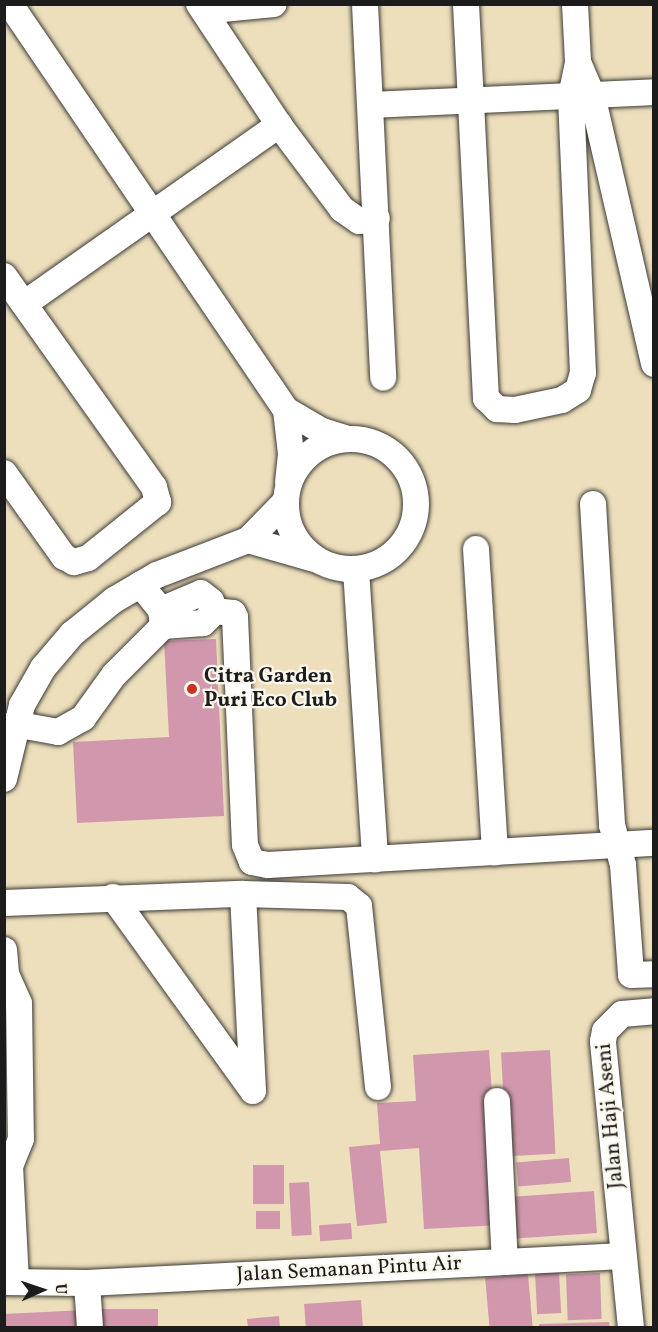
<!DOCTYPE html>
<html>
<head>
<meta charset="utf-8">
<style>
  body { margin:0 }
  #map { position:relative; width:658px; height:1332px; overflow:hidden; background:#eddfbc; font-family:Vollkorn,serif }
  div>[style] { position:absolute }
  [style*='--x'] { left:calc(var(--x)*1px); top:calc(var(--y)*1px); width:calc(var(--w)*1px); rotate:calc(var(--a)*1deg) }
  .building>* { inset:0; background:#d198ad; transform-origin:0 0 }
  .roads { filter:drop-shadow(0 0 2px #3b3934) drop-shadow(0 0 2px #3b3934) }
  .minor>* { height:26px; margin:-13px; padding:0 13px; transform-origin:13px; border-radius:13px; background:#fff }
  .minor>.ring { margin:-13px; padding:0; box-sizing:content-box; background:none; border:26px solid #fff; border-radius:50% }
  .dots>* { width:16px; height:16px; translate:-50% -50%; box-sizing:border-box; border:3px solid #fbf7ec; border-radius:50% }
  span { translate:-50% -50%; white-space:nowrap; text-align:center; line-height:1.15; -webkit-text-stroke:4.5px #fbf7ec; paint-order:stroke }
  .poi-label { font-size:21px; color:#1c1c1c; font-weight:700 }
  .left { translate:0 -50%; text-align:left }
  .street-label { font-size:21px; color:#1c1c1c }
  .frame { position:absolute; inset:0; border:6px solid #1c1c1c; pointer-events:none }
  .north { position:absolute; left:12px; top:1260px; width:60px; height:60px; -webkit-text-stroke:4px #fbf7ec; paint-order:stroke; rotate:87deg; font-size:16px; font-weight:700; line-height:24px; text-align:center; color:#1c1c1c }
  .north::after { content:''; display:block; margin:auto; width:21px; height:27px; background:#1c1c1c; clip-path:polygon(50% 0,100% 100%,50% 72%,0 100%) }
</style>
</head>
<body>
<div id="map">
  <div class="building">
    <i style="clip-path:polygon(216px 639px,224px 816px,77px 823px,73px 742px,169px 737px,164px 641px)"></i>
    <i style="clip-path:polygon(489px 1050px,501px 1225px,424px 1229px,419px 1148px,380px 1151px,387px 1223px,357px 1226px,349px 1147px,380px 1144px,377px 1103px,416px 1101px,413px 1055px)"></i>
    <i style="left:550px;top:1050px;width:104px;height:49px;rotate:87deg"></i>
    <i style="left:569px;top:1158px;width:24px;height:53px;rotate:85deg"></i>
    <i style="left:253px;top:1165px;width:31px;height:39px"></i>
    <i style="left:309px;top:1182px;width:53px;height:20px;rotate:87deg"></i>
    <i style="left:594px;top:1191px;width:42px;height:85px;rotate:86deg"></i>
    <i style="left:280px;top:1211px;width:18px;height:24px;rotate:90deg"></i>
    <i style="left:351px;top:1223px;width:16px;height:32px;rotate:86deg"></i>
    <i style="left:559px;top:1272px;width:41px;height:24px;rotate:87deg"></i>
    <i style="left:600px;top:1273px;width:46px;height:34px;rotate:88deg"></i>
    <i style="left:528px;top:1274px;width:54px;height:43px;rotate:85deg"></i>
    <i style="left:361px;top:1300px;width:28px;height:57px;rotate:86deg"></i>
    <i style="left:158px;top:1309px;width:19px;height:59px;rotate:90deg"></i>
    <i style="clip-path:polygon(85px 1310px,85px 1328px,4px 1328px,4px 1314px)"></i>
    <i style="clip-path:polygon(279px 1316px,280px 1328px,248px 1328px,247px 1319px)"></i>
    <i style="clip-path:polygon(609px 1322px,610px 1328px,539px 1328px,539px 1324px)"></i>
  </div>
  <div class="roads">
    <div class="minor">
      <i style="--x:10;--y:4;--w:491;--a:55.8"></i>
      <i style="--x:286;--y:410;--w:42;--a:30.3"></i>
      <i style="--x:322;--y:431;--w:27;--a:17"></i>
      <i style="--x:199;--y:4;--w:145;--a:56.5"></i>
      <i style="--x:279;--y:125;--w:105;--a:53.1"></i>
      <i style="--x:342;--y:209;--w:21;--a:35"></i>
      <i style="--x:359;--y:221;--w:18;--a:-9"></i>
      <i style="--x:365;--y:4;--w:374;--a:87.2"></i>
      <i style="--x:466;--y:4;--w:395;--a:87.1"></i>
      <i style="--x:486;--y:398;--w:16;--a:45"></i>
      <i style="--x:497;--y:409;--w:18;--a:3"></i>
      <i style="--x:515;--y:410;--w:48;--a:-12"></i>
      <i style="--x:562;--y:400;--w:19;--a:-32"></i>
      <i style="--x:578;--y:390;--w:18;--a:-74"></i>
      <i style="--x:583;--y:373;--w:277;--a:-92.5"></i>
      <i style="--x:571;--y:96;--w:35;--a:-78"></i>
      <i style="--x:575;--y:4;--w:58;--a:87"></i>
      <i style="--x:578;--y:62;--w:36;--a:67"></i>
      <i style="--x:592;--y:95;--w:276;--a:77"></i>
      <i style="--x:204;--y:11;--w:70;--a:-5.7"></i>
      <i style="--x:372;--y:105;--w:282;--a:-2.6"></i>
      <i style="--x:4;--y:276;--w:259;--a:54.6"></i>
      <i style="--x:154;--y:487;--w:16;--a:75"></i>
      <i style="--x:158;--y:502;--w:90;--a:141.3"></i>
      <i style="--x:88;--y:558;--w:15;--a:164"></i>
      <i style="--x:74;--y:562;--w:11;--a:-153"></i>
      <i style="--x:64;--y:557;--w:103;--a:-125.5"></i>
      <i style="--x:24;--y:304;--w:312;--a:-35.1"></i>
      <i style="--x:286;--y:410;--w:44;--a:83.5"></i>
      <i style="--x:291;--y:454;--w:28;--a:96"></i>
      <i class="ring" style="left:286px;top:439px;width:104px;height:104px"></i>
      <i style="--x:593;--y:504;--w:322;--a:86.6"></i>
      <i style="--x:612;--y:825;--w:41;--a:74.6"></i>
      <i style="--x:623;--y:865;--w:110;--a:85.8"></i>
      <i style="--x:631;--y:975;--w:23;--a:-2"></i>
      <i style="--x:248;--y:540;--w:69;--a:16.1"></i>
      <i style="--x:476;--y:549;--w:304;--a:86.4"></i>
      <i style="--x:356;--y:570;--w:290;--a:86.2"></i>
      <i style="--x:161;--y:610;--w:43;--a:-23"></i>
      <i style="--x:201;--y:593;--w:13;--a:39"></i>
      <i style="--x:211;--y:601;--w:13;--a:86"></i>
      <i style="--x:212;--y:614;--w:13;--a:135"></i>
      <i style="--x:203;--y:623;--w:40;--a:175.7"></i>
      <i style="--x:223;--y:612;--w:10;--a:6"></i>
      <i style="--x:233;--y:613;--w:4;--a:63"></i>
      <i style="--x:235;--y:617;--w:228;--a:87.5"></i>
      <i style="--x:245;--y:845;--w:18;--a:68"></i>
      <i style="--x:252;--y:862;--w:16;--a:11"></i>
      <i style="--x:268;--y:865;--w:387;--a:-3.3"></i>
      <i style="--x:14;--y:724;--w:45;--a:10.3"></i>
      <i style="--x:58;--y:732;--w:29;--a:-29"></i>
      <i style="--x:83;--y:718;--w:53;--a:-54.2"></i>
      <i style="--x:114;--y:675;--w:69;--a:-45"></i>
      <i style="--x:163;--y:626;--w:16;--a:-97"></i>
      <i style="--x:161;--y:610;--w:33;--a:-129"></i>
      <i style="--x:4;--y:779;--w:76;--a:-76.3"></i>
      <i style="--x:22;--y:705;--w:43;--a:-60.4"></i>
      <i style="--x:43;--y:668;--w:45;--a:-49.5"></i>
      <i style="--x:72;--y:634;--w:54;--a:-39"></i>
      <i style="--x:114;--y:600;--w:50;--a:-30.2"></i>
      <i style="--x:157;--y:575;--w:97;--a:-21"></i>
      <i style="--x:248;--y:540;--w:54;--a:-45.7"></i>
      <i style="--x:243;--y:894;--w:197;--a:87.1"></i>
      <i style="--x:113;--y:897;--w:239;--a:54.2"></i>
      <i style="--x:4;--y:903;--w:239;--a:-2.2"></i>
      <i style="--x:243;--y:894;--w:105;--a:1.6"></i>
      <i style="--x:348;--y:897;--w:14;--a:39"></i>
      <i style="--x:359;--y:906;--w:182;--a:84"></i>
      <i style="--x:4;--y:950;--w:24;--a:85"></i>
      <i style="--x:6;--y:974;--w:32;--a:66"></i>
      <i style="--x:19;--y:1003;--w:136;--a:89.2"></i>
      <i style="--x:21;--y:1139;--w:29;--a:112"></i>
      <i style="--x:10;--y:1166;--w:116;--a:87"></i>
      <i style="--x:497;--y:1101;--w:161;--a:87.2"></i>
      <i style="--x:4;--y:1282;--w:83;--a:0.7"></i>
      <i style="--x:87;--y:1283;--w:537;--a:-2.88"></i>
      <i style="--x:87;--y:1283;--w:45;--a:86.2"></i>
      <i style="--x:631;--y:1328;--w:288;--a:-95.6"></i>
      <i style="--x:603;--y:1041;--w:10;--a:-79"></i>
      <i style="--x:605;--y:1031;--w:24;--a:-45"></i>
      <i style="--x:622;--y:1014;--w:32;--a:-5"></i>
    </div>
  </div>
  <div class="dots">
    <i style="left:192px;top:689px;background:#c8321e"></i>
  </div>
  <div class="poi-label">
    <span class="left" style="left:204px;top:689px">Citra Garden<br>Puri Eco Club</span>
  </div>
  <div class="street-label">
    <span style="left:611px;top:1116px;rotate:-95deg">Jalan Haji Aseni</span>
    <span style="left:349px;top:1270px;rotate:-3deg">Jalan Semanan Pintu Air</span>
  </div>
  <div class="frame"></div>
  <div class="north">U</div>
</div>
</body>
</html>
